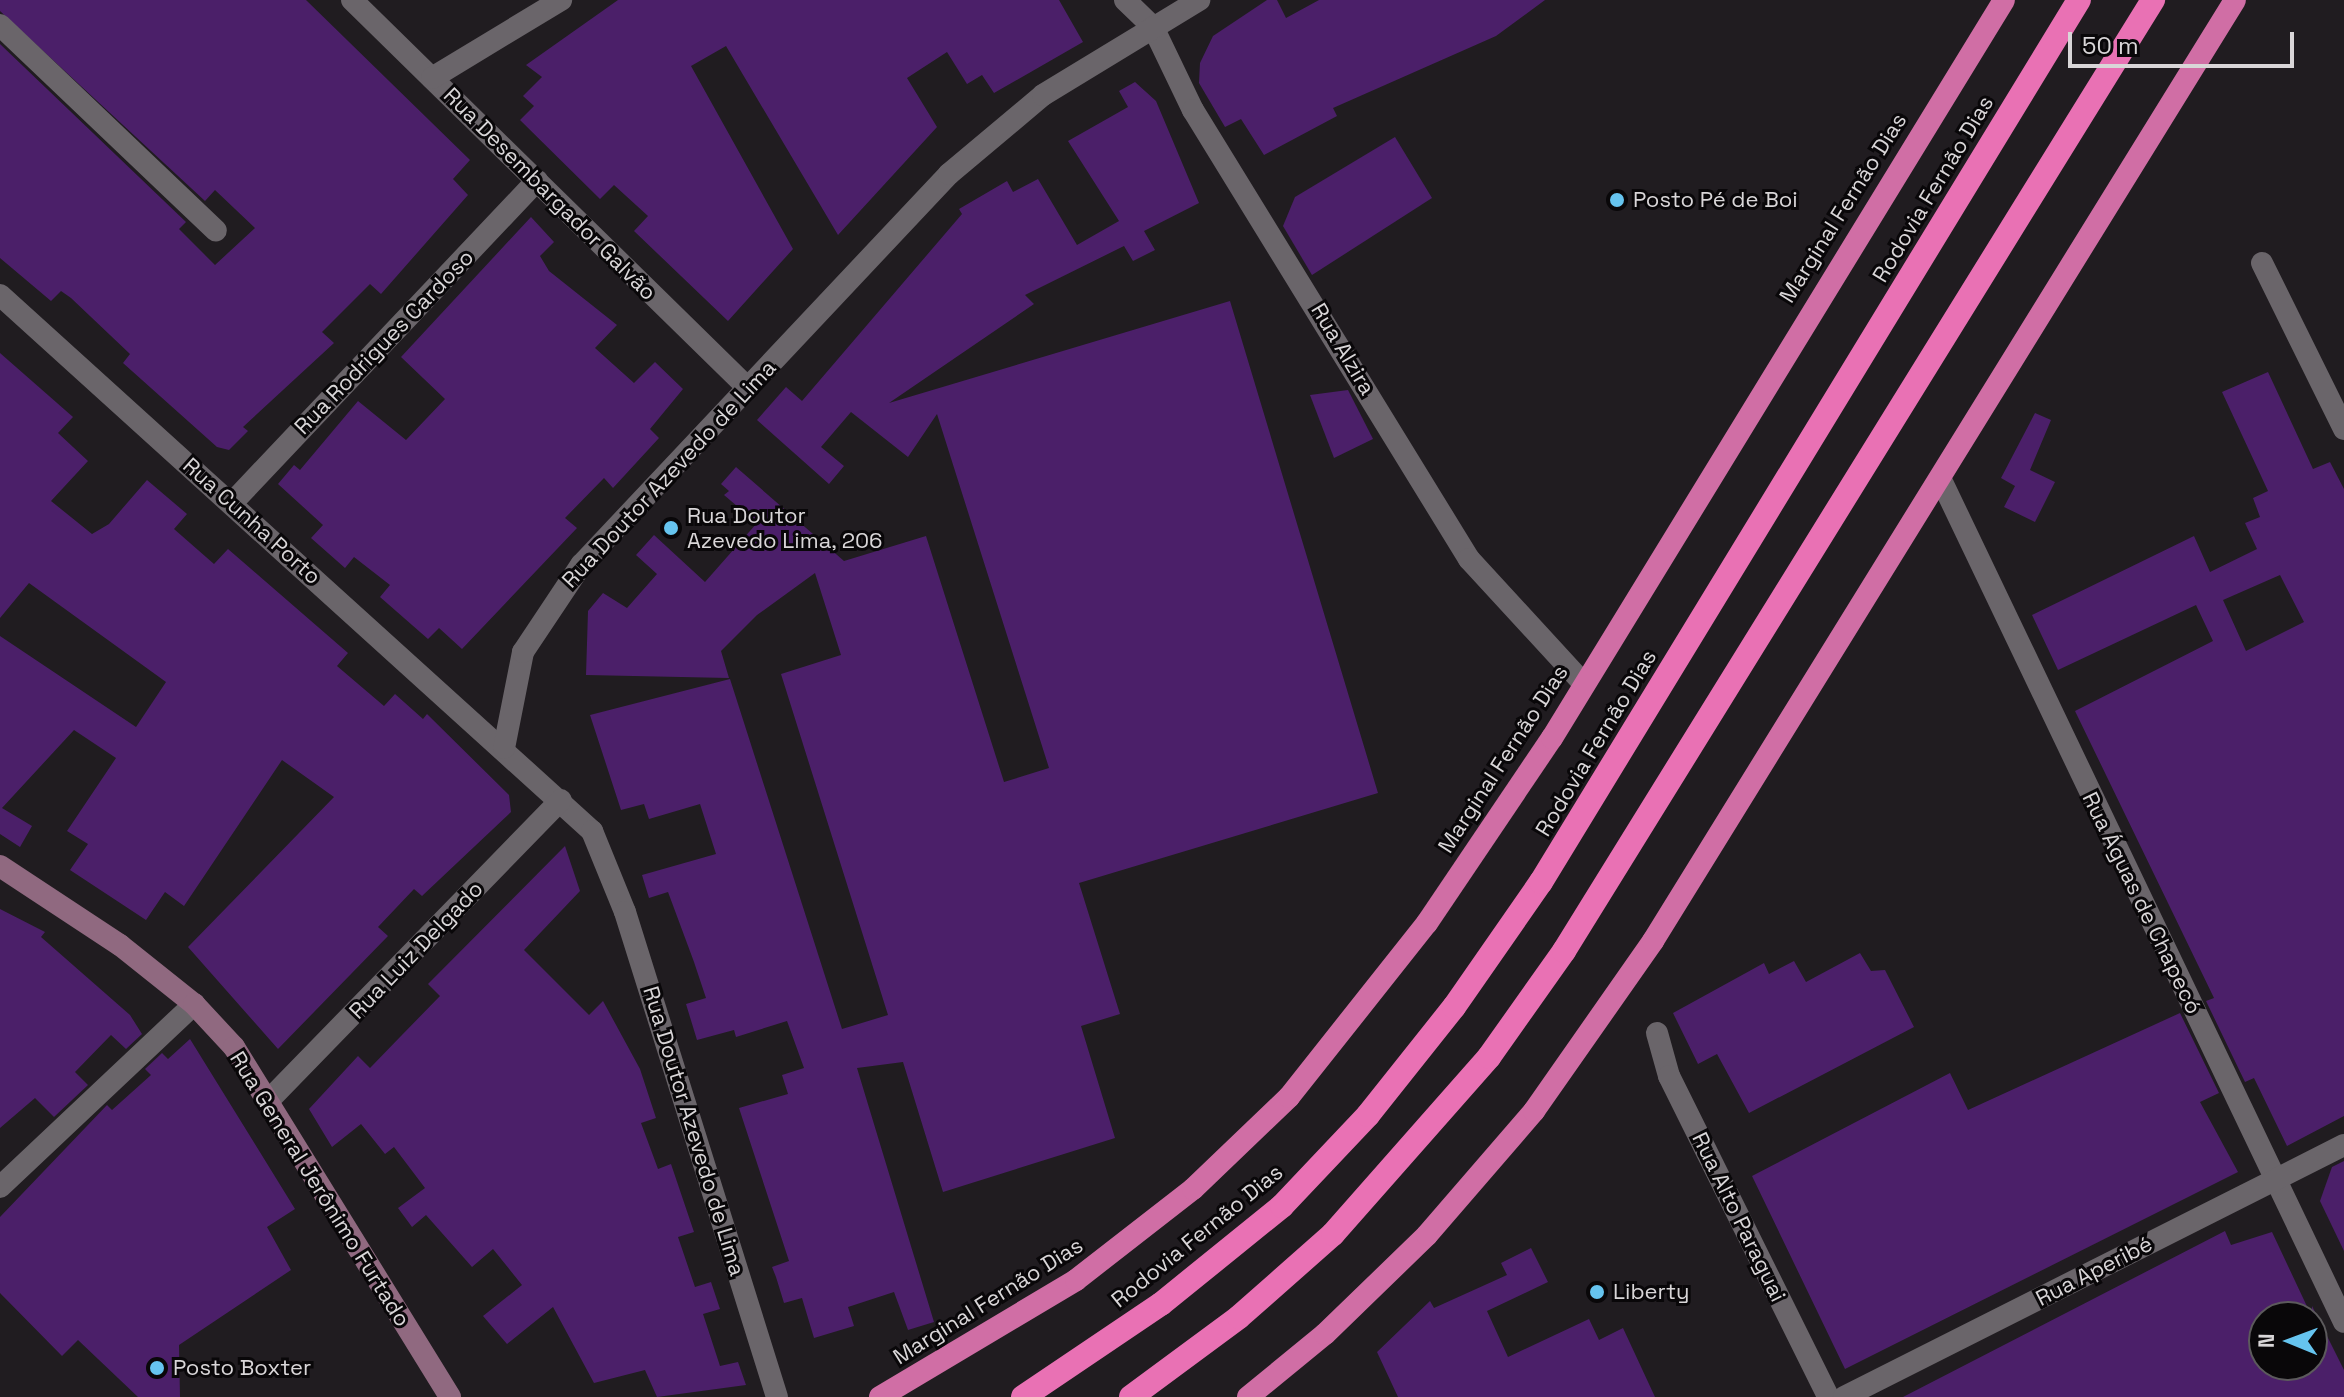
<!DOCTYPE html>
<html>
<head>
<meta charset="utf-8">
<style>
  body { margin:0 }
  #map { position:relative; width:2344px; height:1397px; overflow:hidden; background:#201c20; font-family:"Space Grotesk",sans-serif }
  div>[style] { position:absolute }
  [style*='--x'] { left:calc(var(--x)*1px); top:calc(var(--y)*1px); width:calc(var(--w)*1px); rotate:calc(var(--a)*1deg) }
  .building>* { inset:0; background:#4b1f69 }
  .minor>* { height:22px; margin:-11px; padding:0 11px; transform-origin:11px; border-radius:11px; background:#6a656a }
  .secondary>* { height:22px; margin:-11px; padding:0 11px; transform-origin:11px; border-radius:11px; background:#906980 }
  .trunk>* { height:22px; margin:-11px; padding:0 11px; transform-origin:11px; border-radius:11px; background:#d06ea5 }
  .motorway>* { height:24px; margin:-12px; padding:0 12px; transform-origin:12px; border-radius:12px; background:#e971b4 }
  .dots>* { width:22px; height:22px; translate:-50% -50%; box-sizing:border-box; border:4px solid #090709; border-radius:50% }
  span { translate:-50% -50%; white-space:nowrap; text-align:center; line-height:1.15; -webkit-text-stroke:6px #090709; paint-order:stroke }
  .street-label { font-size:22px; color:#d9d6d8 }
  .poi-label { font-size:22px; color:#d9d6d8 }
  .left { translate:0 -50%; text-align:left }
  .north { position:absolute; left:2248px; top:1301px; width:80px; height:80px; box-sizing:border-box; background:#090709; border:2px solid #5c5a5c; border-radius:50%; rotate:271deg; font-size:22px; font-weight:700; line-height:32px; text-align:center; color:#d9d6d8 }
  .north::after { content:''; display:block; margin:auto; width:28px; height:36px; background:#66c4ef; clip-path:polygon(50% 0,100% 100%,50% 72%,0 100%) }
  .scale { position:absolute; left:2068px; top:32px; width:226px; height:36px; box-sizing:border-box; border:4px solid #d9d6d8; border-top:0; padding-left:10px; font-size:24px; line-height:28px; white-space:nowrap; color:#d9d6d8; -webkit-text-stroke:6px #090709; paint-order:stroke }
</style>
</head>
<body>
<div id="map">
  <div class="building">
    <i style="clip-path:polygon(0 0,306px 0,470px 160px,453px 179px,468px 195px,381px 294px,370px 284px,322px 332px,334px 343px,243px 427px,248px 431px,229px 450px,217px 447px,123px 363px,130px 354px,71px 298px,61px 291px,51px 301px,0 258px,0 44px,186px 222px,179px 229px,215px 265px,255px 228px,215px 190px,205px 201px,0 11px)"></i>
    <i style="clip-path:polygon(618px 0,1059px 0,1083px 42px,994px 93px,982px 75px,967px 84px,947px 52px,907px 78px,937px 127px,838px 235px,726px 46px,691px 66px,793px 249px,728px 321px,634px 231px,648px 216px,614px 185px,600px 199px,520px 120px,534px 106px,523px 96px,542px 77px,526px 65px)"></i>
    <i style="clip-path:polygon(1267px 0,1277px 0,1286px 18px,1319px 0,1545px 0,1496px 36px,1333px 108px,1337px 116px,1264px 155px,1241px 119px,1225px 127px,1199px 83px,1200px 63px,1213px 36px)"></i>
    <i style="clip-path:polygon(1135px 82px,1156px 101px,1199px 203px,1144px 231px,1155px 250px,1133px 261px,1124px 246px,1025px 295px,1034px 304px,889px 403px,1230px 301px,1378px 793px,1079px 883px,1120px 1014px,1081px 1026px,1115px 1138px,943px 1192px,903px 1062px,857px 1068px,934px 1322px,908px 1330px,894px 1292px,848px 1307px,854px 1326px,814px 1338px,802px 1298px,784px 1303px,776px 1277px,772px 1267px,789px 1261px,739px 1108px,788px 1094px,782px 1075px,804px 1068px,787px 1021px,736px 1037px,734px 1030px,697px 1040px,686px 1004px,706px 998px,694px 962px,668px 892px,649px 898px,642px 875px,716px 854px,700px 804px,649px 819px,644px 804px,621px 810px,590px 715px,730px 679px,842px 1029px,888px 1015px,781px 674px,841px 655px,815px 573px,757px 615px,721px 651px,729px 678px,586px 675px,588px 611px,603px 593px,627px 608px,657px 574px,636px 555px,654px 535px,705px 582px,757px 523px,724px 495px,729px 491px,721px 484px,736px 467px,844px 561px,926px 536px,1004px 782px,1049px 768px,937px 414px,908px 457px,851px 412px,821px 447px,844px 466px,829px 484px,757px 420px,786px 387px,802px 401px,962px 214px,959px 209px,1007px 181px,1013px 192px,1038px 179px,1077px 245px,1119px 221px,1068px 141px,1128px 107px,1119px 91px)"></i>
    <i style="clip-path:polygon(1395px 137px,1432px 198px,1312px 275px,1283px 226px,1295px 197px)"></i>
    <i style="clip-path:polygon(531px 217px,554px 242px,540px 256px,549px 271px,617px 325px,595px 348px,634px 383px,655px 362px,683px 389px,650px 429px,659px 438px,613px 488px,604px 478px,565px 518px,577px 528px,462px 649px,439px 628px,428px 639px,380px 597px,390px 585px,354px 557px,345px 568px,311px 538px,323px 525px,278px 484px,294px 465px,300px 470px,358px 401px,406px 440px,445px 399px,401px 357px)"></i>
    <i style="clip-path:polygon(0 353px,73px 417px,58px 433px,88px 461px,51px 501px,92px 534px,109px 524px,147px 480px,187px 514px,174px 529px,214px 564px,228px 549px,348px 653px,337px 666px,384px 706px,395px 694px,423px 719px,427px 714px,509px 795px,511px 812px,422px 896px,414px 889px,378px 927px,388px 936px,278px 1049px,188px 947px,334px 797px,282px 760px,184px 906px,165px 892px,146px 920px,70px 870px,88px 844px,67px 831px,116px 758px,74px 730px,2px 808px,32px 826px,20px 847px,0 834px,0 636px,136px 727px,166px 682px,29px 583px,0 618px)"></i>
    <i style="clip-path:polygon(evenodd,2268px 372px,2313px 469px,2330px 462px,2344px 489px,2344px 1116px,2287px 1146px,2254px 1078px,2245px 1082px,2206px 1001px,2214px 998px,2075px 711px,2213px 641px,2196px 605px,2058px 670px,2032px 615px,2194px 536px,2210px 572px,2257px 549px,2245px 523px,2260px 517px,2253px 498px,2268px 491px,2222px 392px,2268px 372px,2280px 575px,2304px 622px,2246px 651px,2223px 600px,2280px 575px)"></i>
    <i style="clip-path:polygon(1348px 390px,1373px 439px,1334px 458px,1310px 395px)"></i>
    <i style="clip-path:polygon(2035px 413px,2051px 420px,2030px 470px,2055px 482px,2035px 522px,2004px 507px,2015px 486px,2001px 478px)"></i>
    <i style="clip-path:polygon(565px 846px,580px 891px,524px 950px,589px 1015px,603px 1001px,640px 1069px,656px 1118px,641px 1123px,658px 1169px,671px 1164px,694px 1232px,678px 1237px,695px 1287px,711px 1282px,720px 1309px,703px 1314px,720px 1366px,738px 1362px,746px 1385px,657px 1397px,645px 1370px,594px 1383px,553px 1307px,507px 1344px,483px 1316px,522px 1285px,493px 1249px,472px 1267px,426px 1215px,412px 1227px,398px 1208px,425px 1188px,394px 1147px,385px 1154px,361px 1124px,332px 1147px,309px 1109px,358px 1056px,370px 1068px,401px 1036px,440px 996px,428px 984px)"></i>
    <i style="clip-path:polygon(0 909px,45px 932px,41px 937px,130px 1015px,142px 1034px,126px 1049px,111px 1035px,75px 1072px,88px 1085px,54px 1117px,35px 1098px,0 1128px)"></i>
    <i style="clip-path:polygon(1860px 953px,1871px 971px,1885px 970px,1914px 1027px,1749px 1113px,1717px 1054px,1698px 1064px,1673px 1013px,1764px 963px,1769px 974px,1794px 961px,1806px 982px)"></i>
    <i style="clip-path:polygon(2180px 1013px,2219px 1093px,2200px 1102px,2238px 1172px,1845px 1369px,1752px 1176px,1950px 1073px,1968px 1110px)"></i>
    <i style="clip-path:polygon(190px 1039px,295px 1209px,267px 1227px,291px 1270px,179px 1345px,180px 1397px,138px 1397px,78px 1340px,62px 1356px,0 1293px,0 1217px,107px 1105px,112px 1110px,151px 1075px,145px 1069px,162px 1053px,168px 1059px)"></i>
    <i style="clip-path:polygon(2344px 1161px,2344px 1251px,2320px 1201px,2332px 1167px)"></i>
    <i style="clip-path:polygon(2225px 1231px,2231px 1245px,2272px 1232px,2312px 1317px,2264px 1317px,2264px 1365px,2312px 1365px,2312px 1306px,2344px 1370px,2344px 1397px,1903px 1397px)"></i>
    <i style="clip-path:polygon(1531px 1248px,1548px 1282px,1487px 1311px,1508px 1357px,1589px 1319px,1599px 1340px,1623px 1328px,1655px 1397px,1398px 1397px,1377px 1352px,1430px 1301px,1434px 1308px,1507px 1275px,1501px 1263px)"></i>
  </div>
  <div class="minor">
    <i style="--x:352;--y:0;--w:554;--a:44.42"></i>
    <i style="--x:1125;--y:0;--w:39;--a:44"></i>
    <i style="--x:1153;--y:27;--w:92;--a:64.3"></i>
    <i style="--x:1193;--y:110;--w:527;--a:58.42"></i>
    <i style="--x:1469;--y:559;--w:170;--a:47.4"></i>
    <i style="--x:0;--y:25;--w:298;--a:43.6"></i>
    <i style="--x:432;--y:78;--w:151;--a:-31.2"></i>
    <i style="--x:2262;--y:263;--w:185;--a:63.7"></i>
    <i style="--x:0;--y:295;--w:799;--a:42.16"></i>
    <i style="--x:592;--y:831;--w:87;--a:67.8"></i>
    <i style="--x:625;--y:912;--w:508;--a:72.6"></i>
    <i style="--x:1942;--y:482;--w:931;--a:64.43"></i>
    <i style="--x:232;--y:503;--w:444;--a:-46.6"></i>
    <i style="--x:504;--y:748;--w:98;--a:-78.8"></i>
    <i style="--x:523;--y:652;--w:105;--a:-56.3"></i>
    <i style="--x:581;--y:565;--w:537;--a:-46.74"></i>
    <i style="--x:949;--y:174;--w:123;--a:-40"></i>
    <i style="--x:1043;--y:95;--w:183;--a:-31.3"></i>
    <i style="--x:1657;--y:1033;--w:45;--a:74.4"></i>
    <i style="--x:1669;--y:1076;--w:358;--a:63.6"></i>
    <i style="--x:270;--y:1099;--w:417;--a:-45.8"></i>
    <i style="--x:0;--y:1187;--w:267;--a:-43.3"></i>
    <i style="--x:1844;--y:1397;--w:560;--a:-26.75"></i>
  </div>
  <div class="secondary">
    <i style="--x:0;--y:866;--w:144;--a:33.4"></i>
    <i style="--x:120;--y:945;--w:95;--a:38.6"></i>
    <i style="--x:194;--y:1004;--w:59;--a:47.1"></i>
    <i style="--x:234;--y:1047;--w:411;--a:58.3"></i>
  </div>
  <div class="trunk">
    <i style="--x:880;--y:1397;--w:228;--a:-30.8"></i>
    <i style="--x:1076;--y:1280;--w:148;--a:-37.9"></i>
    <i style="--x:1193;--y:1189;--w:133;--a:-43.8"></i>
    <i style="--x:1289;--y:1097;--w:222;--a:-51.6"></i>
    <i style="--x:1427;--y:923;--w:223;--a:-56"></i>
    <i style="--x:1552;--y:738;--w:865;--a:-58.51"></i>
    <i style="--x:1248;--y:1397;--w:99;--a:-39.3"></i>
    <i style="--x:1325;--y:1334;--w:142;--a:-44.1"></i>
    <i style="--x:1427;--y:1235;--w:164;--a:-49.2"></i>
    <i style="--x:1534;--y:1111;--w:208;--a:-55"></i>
    <i style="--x:1653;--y:941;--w:1106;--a:-58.26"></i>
  </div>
  <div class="motorway">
    <i style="--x:1023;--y:1397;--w:166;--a:-34"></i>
    <i style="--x:1161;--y:1304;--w:156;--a:-39"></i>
    <i style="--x:1282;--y:1206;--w:125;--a:-46.6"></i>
    <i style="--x:1368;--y:1115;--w:138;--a:-51.5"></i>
    <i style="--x:1454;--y:1007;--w:152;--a:-55.2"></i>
    <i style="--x:1541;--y:882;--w:1033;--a:-58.62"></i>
    <i style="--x:1131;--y:1397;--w:134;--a:-36.5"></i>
    <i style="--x:1239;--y:1317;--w:125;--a:-41.4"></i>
    <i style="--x:1333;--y:1234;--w:236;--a:-48.6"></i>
    <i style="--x:1489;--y:1057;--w:130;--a:-54.7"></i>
    <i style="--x:1564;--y:951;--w:1119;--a:-58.23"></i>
  </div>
  <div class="dots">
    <i style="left:1617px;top:200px;background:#66c4ef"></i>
    <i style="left:671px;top:528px;background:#66c4ef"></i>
    <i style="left:1597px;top:1292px;background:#66c4ef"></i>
    <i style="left:157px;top:1368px;background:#66c4ef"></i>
  </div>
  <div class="street-label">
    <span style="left:1933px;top:189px;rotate:-59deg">Rodovia Fernão Dias</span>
    <span style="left:550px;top:194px;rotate:45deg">Rua Desembargador Galvão</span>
    <span style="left:1843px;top:208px;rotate:-58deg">Marginal Fernão Dias</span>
    <span style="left:384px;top:342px;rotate:-46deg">Rua Rodrigues Cardoso</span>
    <span style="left:1343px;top:349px;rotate:59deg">Rua Alzira</span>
    <span style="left:669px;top:474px;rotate:-47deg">Rua Doutor Azevedo de Lima</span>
    <span style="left:252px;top:521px;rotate:42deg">Rua Cunha Porto</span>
    <span style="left:1596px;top:743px;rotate:-59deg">Rodovia Fernão Dias</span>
    <span style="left:1503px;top:759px;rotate:-57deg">Marginal Fernão Dias</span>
    <span style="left:2142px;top:903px;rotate:64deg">Rua Águas de Chapecó</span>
    <span style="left:416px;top:950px;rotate:-46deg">Rua Luiz Delgado</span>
    <span style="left:694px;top:1131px;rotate:73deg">Rua Doutor Azevedo de Lima</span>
    <span style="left:320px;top:1189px;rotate:58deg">Rua General Jerônimo Furtado</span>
    <span style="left:1739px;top:1217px;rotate:64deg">Rua Alto Paraguai</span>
    <span style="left:1197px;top:1236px;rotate:-39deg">Rodovia Fernão Dias</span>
    <span style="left:2094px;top:1271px;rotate:-27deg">Rua Aperibé</span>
    <span style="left:988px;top:1301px;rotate:-32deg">Marginal Fernão Dias</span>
  </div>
  <div class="poi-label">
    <span class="left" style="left:1633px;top:200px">Posto Pé de Boi</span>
    <span class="left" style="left:687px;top:528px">Rua Doutor<br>Azevedo Lima, 206</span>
    <span class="left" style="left:1613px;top:1292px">Liberty</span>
    <span class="left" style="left:173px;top:1368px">Posto Boxter</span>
  </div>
  <div class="north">N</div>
  <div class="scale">50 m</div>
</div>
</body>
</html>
